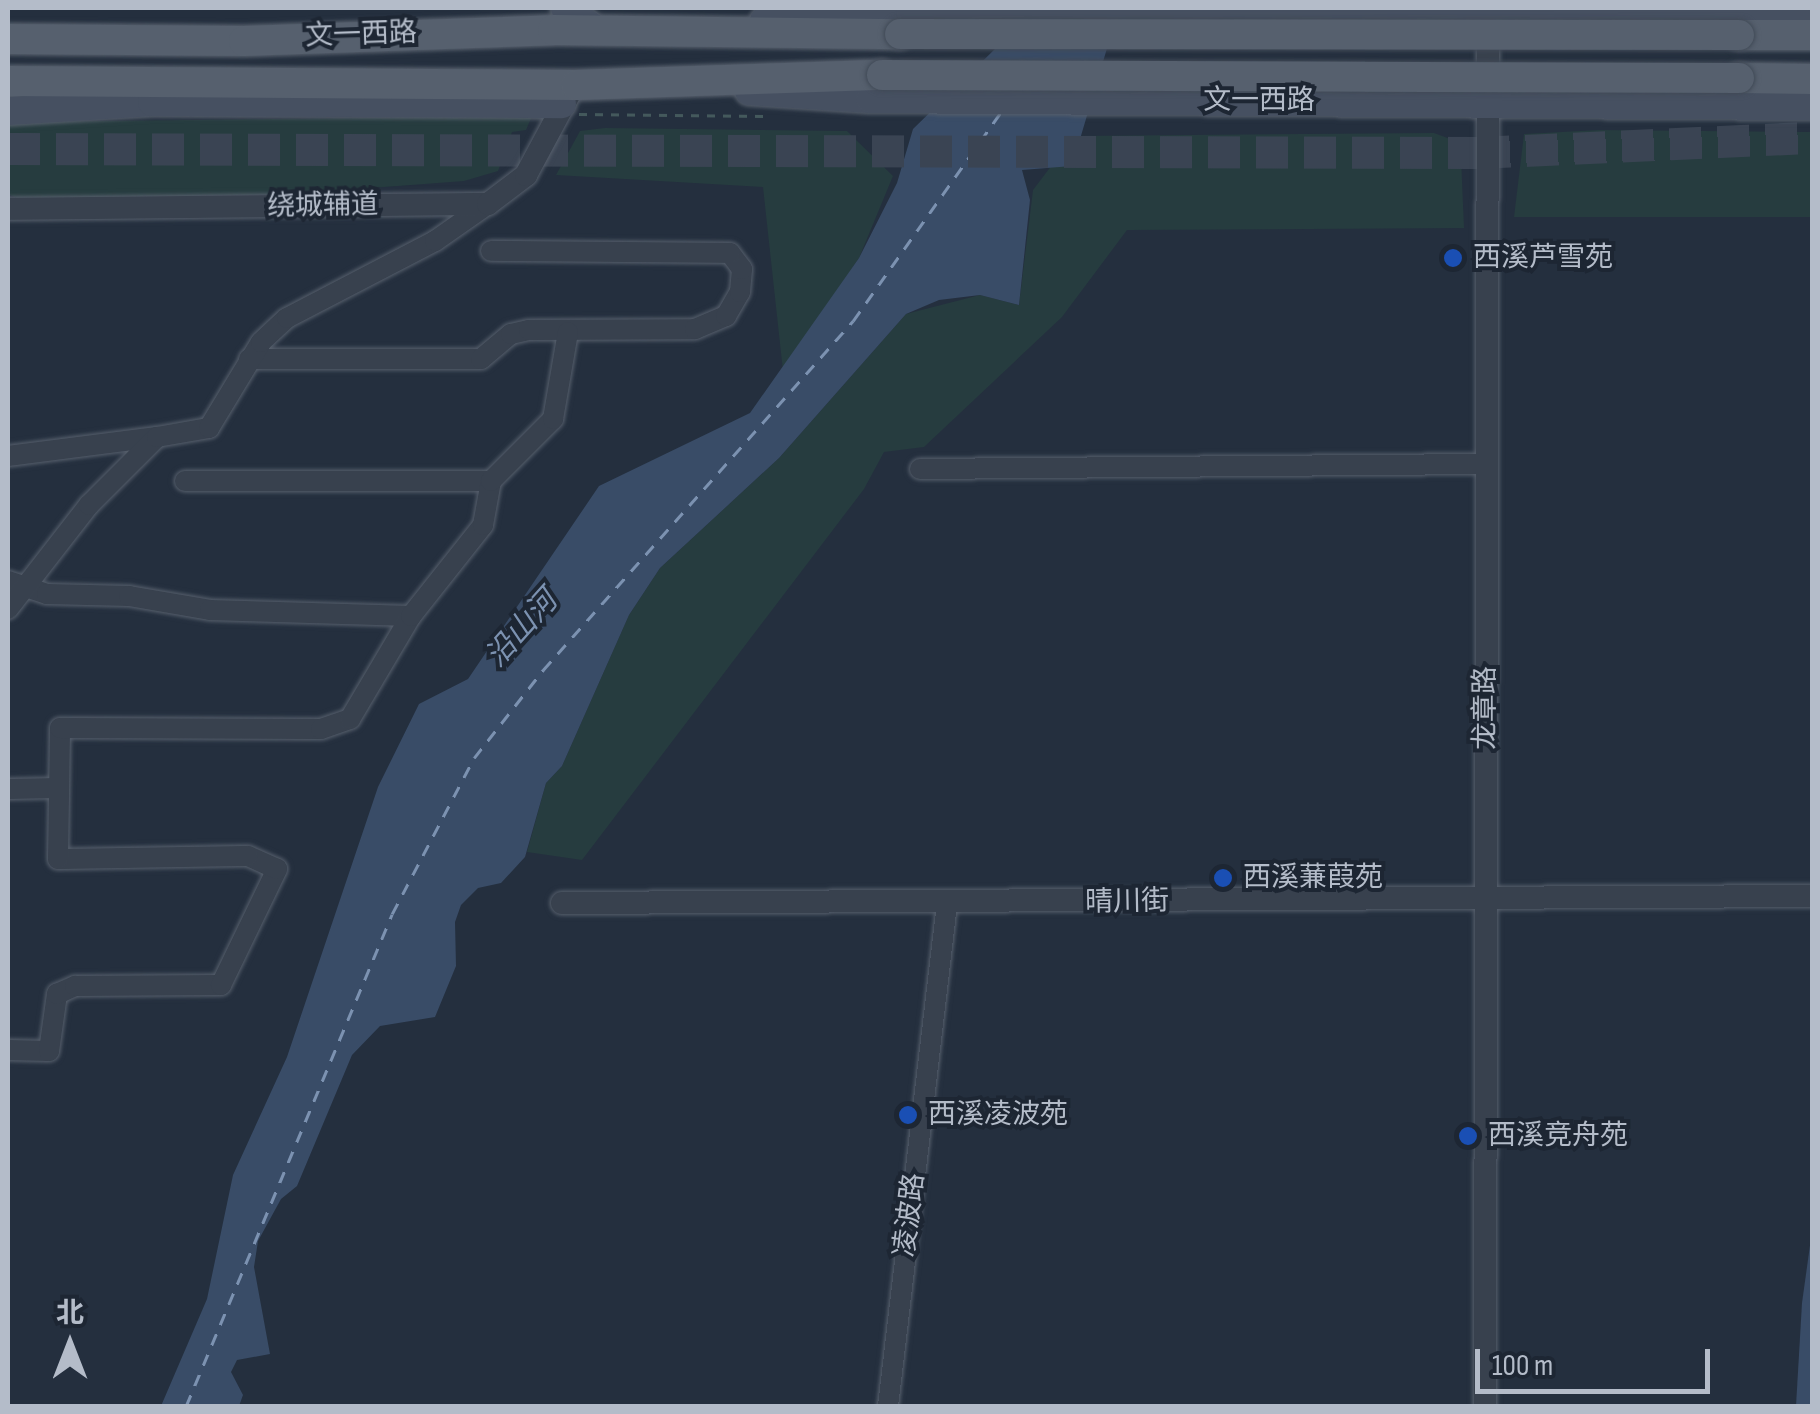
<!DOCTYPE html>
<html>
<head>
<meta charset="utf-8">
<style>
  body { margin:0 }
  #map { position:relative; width:1820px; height:1414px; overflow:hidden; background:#242f3e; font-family:"Sofia Sans Condensed","Noto Sans SC",sans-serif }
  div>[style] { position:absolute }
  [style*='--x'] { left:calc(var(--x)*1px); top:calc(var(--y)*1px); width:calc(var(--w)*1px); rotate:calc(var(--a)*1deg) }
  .green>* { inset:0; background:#263c3f }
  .water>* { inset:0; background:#394c67 }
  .ferry>* { height:2.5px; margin-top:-1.25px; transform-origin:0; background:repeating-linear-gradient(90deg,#7c92b1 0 12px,transparent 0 22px) }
  .trunk-tunnel>* { height:32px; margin-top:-16px; transform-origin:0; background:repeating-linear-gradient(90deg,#3a4453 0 32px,transparent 0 48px) }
  .path>* { height:2.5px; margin-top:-1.25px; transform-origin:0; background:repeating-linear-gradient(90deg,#44595c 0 8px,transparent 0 16px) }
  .roads { filter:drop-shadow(0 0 2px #565f6c) drop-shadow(0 0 2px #565f6c) }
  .minor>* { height:20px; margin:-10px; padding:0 10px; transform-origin:10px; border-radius:10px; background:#38414e }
  .tertiary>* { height:22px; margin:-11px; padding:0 11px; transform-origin:11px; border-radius:11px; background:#38414e }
  .secondary>* { height:28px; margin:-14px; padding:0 14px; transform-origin:14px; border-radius:14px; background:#465061 }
  .primary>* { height:30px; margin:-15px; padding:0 15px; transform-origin:15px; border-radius:15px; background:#56606e }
  .bridges { filter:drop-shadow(0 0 2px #414a57) drop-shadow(0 0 2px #414a57) }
  .primary-bridge>* { height:30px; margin:-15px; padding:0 15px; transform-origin:15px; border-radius:15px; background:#56606e }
  .dots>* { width:28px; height:28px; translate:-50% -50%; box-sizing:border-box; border:5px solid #1d2633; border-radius:50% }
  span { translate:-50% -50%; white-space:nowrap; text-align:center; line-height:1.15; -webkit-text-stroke:8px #1d2633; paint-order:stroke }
  .street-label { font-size:28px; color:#b4bcc9 }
  .poi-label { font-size:28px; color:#b4bcc9 }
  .left { translate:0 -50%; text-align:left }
  .water-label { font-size:30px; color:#7c92b1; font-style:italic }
  .frame { position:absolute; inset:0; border:10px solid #b4bcc9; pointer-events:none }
  .north { position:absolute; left:20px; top:1294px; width:100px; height:100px; -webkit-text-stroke:8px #1d2633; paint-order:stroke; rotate:0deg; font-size:28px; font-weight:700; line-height:40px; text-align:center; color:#b4bcc9 }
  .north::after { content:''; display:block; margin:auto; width:35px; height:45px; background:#b4bcc9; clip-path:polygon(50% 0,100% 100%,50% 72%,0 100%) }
  .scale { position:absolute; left:1475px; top:1349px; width:235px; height:45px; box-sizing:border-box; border:5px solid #b4bcc9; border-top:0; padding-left:12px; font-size:30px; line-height:35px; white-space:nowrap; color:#b4bcc9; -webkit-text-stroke:8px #1d2633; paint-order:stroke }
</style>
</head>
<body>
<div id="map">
  <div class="green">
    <i style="clip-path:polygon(532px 116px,526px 130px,512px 132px,498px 171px,464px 181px,292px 194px,19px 199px,8px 194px,8px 122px)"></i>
    <i style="clip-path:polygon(605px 128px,847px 131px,893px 176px,859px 258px,783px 371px,763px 187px,556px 175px,580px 131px)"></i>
    <i style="clip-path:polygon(1599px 130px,1812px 132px,1812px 217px,1514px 217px,1524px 134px)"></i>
    <i style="clip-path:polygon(1434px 133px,1453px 140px,1461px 157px,1464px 228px,1127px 230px,1062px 317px,924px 447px,884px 452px,864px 489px,582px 860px,527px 852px,546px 783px,562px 766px,629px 615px,660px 568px,779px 458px,906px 314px,980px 295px,1019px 305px,1033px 190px,1074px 136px)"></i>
  </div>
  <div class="water">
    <i style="clip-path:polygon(1037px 8px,1119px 8px,1072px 166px,1022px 170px,1030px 200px,1019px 305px,980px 295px,939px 300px,906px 314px,779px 458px,660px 568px,629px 615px,562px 766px,546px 783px,525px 857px,501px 883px,478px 888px,461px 905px,455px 922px,456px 966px,435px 1017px,380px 1026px,352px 1055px,297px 1186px,281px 1199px,258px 1241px,254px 1267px,270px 1354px,237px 1360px,231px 1372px,243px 1395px,239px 1406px,161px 1406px,207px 1299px,233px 1175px,287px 1057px,378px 787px,419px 704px,468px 679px,599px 486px,750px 413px,859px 258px,897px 183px,913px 129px)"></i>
    <i style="clip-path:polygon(1812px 1231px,1812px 1406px,1796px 1406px,1802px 1303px)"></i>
  </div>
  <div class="ferry">
    <i style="--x:186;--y:1406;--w:533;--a:-67.28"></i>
    <i style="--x:392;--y:914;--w:176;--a:-62.3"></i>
    <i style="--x:474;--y:758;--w:112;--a:-51.9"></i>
    <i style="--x:543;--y:670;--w:467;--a:-48.4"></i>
    <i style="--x:853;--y:321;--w:256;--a:-54.7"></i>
  </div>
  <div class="trunk-tunnel">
    <i style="--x:8;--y:149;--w:1470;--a:0.16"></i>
    <i style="--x:1478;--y:153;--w:334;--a:-2.6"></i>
  </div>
  <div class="path">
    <i style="--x:579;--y:114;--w:192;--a:0.6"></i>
  </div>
  <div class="roads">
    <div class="minor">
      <i style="--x:249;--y:359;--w:232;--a:0"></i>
      <i style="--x:481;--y:359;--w:39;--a:-40"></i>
      <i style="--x:511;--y:334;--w:18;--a:-13"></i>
      <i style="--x:529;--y:330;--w:166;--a:-0.3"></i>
      <i style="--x:695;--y:329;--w:34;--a:-23"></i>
      <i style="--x:726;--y:316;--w:28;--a:-60"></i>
      <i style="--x:740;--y:292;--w:23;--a:-85"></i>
      <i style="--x:742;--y:269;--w:20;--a:-127"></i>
      <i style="--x:730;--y:253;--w:239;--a:-179.5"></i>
      <i style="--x:8;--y:456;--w:150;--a:-7.3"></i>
      <i style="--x:920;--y:469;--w:566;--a:-0.51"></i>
      <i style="--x:185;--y:481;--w:306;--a:0"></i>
      <i style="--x:8;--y:581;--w:41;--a:18.4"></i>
      <i style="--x:47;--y:594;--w:82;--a:1.4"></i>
      <i style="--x:129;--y:596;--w:82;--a:9.8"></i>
      <i style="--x:210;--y:610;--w:201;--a:1.7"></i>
      <i style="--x:8;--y:609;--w:132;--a:-52.1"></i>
      <i style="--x:89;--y:505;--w:96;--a:-45"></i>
      <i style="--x:157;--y:437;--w:53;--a:-9.8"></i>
      <i style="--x:209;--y:428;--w:100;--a:-58.8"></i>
      <i style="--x:261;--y:342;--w:35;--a:-43"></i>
      <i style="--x:287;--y:318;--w:167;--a:-27.5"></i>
      <i style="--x:435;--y:241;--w:65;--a:-34.9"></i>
      <i style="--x:8;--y:789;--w:50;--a:-1.1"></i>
      <i style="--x:8;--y:1050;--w:41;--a:1.4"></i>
      <i style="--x:49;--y:1051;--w:58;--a:-82"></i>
      <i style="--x:57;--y:994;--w:20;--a:-24"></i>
      <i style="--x:75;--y:986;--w:146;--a:-0.4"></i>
      <i style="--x:221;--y:985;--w:129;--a:-64.2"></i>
      <i style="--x:277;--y:869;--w:32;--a:-156"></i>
      <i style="--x:248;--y:856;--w:190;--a:179.1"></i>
      <i style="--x:58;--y:859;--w:131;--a:-89.1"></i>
      <i style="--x:60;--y:728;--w:261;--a:0.2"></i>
      <i style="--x:321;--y:729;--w:31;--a:-19"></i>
      <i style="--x:350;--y:719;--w:120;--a:-59.4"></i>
      <i style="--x:411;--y:616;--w:116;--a:-51.6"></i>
      <i style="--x:483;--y:525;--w:45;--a:-79.7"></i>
      <i style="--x:491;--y:481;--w:88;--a:-45"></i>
      <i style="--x:553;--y:419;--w:88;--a:-80.2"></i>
      <i style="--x:888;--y:1406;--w:505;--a:-83.3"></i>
    </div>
    <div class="tertiary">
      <i style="--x:8;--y:209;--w:480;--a:-0.6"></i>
      <i style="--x:488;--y:204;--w:48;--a:-37.3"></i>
      <i style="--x:526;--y:175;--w:93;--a:-61.8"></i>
      <i style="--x:562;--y:903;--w:1250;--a:-0.32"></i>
      <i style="--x:1485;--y:1406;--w:1383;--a:-89.88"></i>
    </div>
    <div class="secondary">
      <i style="--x:565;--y:8;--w:39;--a:35"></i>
      <i style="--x:764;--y:21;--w:146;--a:-4.3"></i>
      <i style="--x:910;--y:10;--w:902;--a:0"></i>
      <i style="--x:749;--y:91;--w:121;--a:3.8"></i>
      <i style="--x:870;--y:99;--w:942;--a:0.43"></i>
      <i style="--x:8;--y:111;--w:144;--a:-3.6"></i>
      <i style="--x:152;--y:102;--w:410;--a:0.3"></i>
    </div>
    <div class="primary">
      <i style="--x:1739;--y:35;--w:73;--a:0"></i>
      <i style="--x:8;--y:39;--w:236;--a:0.5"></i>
      <i style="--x:244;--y:41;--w:309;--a:-2"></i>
      <i style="--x:553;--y:30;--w:347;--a:0.7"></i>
      <i style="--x:1739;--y:78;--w:73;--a:0.8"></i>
      <i style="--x:8;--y:81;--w:568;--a:0.4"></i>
      <i style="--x:576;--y:85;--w:306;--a:-1.9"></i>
    </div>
  </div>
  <div class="bridges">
    <div class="primary-bridge">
      <i style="--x:900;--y:34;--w:839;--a:0.07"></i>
      <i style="--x:882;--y:75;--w:857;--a:0.2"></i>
    </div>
  </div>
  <div class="dots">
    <i style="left:1453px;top:258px;background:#1a4fb4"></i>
    <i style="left:1223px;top:878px;background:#1a4fb4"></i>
    <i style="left:908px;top:1115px;background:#1a4fb4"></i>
    <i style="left:1468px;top:1136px;background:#1a4fb4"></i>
  </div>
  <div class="street-label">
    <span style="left:361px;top:35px;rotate:-2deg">文一西路</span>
    <span style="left:1259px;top:101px">文一西路</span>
    <span style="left:323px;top:206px;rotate:-1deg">绕城辅道</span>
    <span style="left:1486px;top:708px;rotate:-90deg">龙章路</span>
    <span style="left:1127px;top:902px;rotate:-1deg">晴川街</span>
    <span style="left:910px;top:1215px;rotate:-83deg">凌波路</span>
  </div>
  <div class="poi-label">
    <span class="left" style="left:1473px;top:258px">西溪芦雪苑</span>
    <span class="left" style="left:1243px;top:878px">西溪蒹葭苑</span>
    <span class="left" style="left:928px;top:1115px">西溪凌波苑</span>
    <span class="left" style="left:1488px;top:1136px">西溪竞舟苑</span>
  </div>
  <div class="water-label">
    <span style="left:522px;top:629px;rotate:-48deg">沿山河</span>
  </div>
  <div class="frame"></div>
  <div class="north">北</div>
  <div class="scale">100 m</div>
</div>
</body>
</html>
